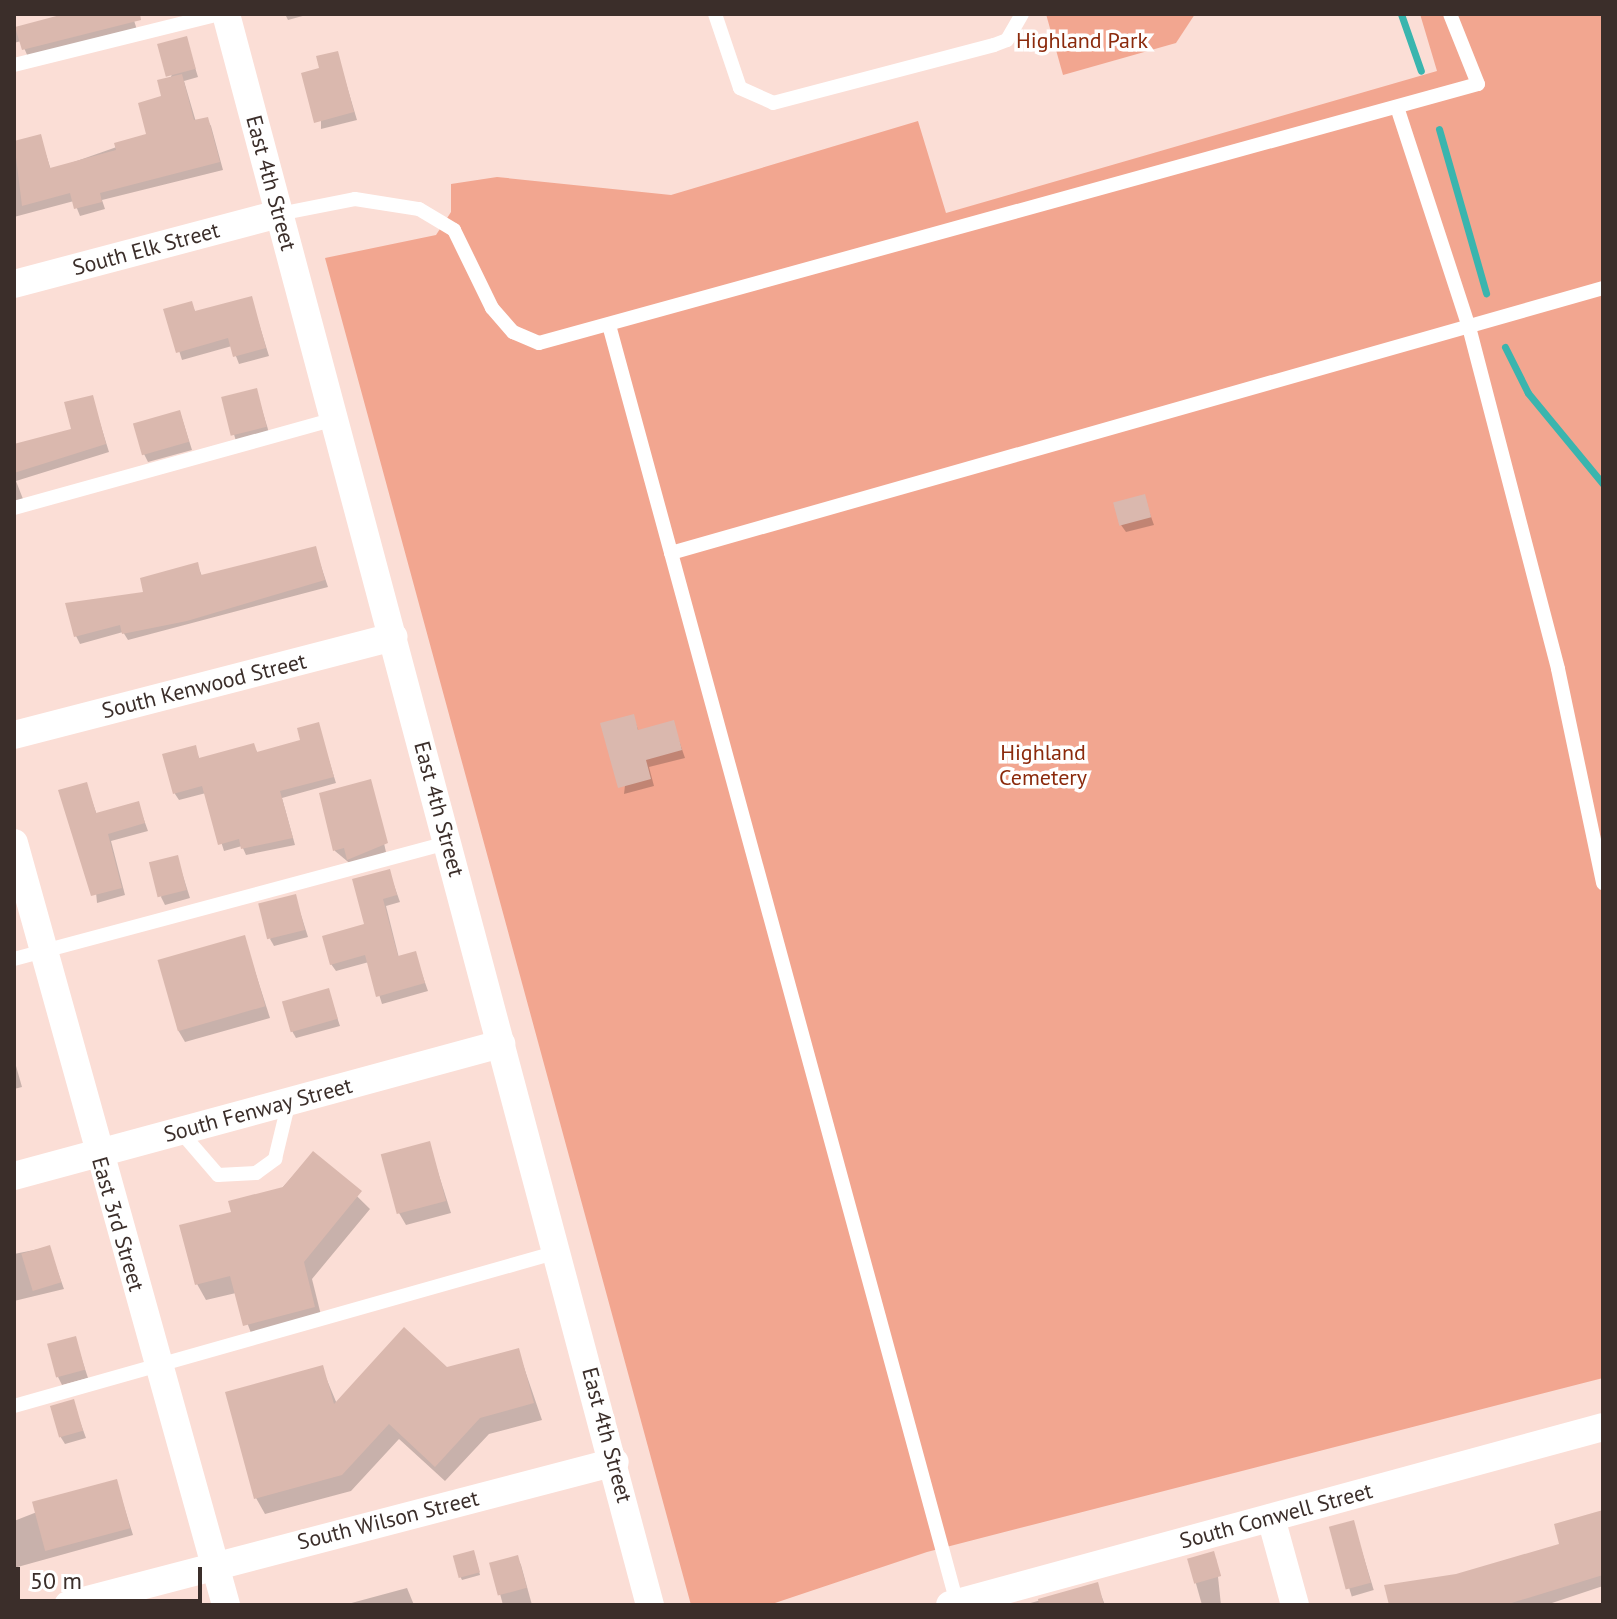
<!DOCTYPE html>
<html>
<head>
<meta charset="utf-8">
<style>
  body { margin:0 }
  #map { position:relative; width:1617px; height:1619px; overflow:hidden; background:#fbded6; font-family:"PT Sans",sans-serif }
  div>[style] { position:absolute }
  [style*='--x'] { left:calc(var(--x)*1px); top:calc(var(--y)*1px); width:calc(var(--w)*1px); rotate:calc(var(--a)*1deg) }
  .green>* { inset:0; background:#f2a690 }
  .shadow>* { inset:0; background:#0003; transform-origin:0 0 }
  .stream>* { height:7px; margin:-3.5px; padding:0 3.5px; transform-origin:3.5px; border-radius:3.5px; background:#3ab5ae }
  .building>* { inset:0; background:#dab8ae; transform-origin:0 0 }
  .lane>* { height:14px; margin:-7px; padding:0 7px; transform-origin:7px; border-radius:7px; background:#fff }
  .street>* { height:28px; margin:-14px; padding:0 14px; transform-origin:14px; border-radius:14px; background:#fff }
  span { translate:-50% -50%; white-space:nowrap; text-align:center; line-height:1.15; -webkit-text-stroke:7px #fff; paint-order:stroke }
  .park-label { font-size:22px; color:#8b2a0c }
  .street-label { font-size:22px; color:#3b2e2a }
  .frame { position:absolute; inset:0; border:16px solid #3b2e2a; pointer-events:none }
  .scale { position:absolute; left:16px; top:1567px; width:186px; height:36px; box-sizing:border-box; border:4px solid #3b2e2a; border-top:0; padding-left:10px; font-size:24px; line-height:28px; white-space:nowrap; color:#3b2e2a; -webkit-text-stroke:6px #fff; paint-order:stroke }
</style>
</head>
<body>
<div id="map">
  <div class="green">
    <i style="clip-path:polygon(1046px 14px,1195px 14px,1176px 43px,1063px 75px)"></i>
    <i style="clip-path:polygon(1420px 14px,1603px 14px,1603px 1378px,927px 1552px,769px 1605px,691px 1605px,325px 258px,436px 235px,451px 212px,451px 184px,497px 177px,671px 195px,918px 121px,946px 213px,1437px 71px)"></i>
  </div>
  <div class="shadow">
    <i style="clip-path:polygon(72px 14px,132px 14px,137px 30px,28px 57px,21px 41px,14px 43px,14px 29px)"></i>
    <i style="clip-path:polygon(285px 14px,310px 14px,288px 20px)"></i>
    <i style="clip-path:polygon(186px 38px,198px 77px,184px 81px,196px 122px,207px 119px,211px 126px,223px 170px,102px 200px,105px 209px,80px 216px,74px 201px,14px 217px,14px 143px,40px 136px,51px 170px,148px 136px)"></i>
    <i style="clip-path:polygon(337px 53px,357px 120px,321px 129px,321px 70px)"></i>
    <i style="clip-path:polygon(251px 298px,269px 356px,239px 364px,232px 346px,182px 360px,166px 310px,191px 303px,196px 313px)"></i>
    <i style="left:256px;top:390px;width:47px;height:34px;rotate:73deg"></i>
    <i style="clip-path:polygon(92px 397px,109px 452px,16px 481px,23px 499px,14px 502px,14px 446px,73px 430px)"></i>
    <i style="clip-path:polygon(180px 412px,192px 450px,148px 462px,144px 454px)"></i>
    <i style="clip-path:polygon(1144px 497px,1154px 525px,1126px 532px,1121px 525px)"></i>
    <i style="clip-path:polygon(315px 548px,328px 587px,128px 640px,123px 632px,80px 644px,76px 636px,197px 564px,202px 576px)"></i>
    <i style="clip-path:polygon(633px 716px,639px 732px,673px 723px,685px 758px,649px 767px,654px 786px,624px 794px)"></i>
    <i style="clip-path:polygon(318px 725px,336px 783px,282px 798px,295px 845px,246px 855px,242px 846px,224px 851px,206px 793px,179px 800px,175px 794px,165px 756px,195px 748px,200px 760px,253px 746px,258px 753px,302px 742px)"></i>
    <i style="clip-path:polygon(370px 782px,386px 852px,353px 866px,335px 851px,322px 795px)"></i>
    <i style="clip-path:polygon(86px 784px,97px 815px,138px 803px,148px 831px,111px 841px,125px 895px,97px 903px)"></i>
    <i style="clip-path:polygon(177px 857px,190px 898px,165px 905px,161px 897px)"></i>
    <i style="clip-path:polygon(389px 871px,400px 902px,386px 906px,399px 958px,415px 954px,428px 991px,382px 1004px,369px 962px,336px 971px,331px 964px,367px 925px)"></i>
    <i style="clip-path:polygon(295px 896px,308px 937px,274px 946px,270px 939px)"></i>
    <i style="clip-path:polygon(244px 937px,270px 1018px,185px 1042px,178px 1030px)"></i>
    <i style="clip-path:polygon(328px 990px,340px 1026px,296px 1038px,292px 1031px)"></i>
    <i style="clip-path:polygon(14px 1059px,22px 1087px,14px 1089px)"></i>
    <i style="clip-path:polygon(429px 1144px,451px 1213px,406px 1225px,399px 1213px)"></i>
    <i style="clip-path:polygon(313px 1153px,370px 1209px,312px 1279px,323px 1323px,254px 1341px,236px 1293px,206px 1300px,197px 1284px)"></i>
    <i style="clip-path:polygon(49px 1247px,64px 1289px,14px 1301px,14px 1254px)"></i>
    <i style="clip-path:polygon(75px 1338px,88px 1378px,62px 1385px,58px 1377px)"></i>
    <i style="clip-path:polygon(518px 1350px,542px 1420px,489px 1434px,445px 1481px,399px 1439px,351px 1491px,265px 1514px,256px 1498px,322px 1368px,337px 1404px)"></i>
    <i style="clip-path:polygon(73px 1402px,86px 1438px,65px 1444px,60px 1436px)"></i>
    <i style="clip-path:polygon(116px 1481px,133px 1535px,14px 1568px,14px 1521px)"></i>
    <i style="clip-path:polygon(1603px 1513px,1603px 1586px,1546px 1605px,1391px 1605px,1456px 1576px,1562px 1545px)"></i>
    <i style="left:1353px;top:1522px;width:71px;height:23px;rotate:73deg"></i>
    <i style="clip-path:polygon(475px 1556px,480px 1575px,462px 1580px,460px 1576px)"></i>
    <i style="clip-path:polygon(517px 1557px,521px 1565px,532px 1605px,503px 1605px,492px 1564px)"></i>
    <i style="clip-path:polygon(1216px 1558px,1221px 1605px,1202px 1605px,1189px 1559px)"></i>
    <i style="clip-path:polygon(1097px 1585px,1105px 1605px,1023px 1605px)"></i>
    <i style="clip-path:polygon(407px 1588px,414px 1605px,344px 1605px)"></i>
  </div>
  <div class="stream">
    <i style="--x:1401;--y:14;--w:60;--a:70.7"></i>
    <i style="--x:1439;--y:129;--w:171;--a:74"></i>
    <i style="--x:1505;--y:347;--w:51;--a:63.4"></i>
    <i style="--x:1528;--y:393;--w:118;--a:50.5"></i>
  </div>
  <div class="building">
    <i style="clip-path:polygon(64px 14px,140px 14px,141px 20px,22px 50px,15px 27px)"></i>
    <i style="left:187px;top:36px;width:34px;height:31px;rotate:75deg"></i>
    <i style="clip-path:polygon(338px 51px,354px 112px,314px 123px,301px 73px,319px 68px,316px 56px)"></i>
    <i style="clip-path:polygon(182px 74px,194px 120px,208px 117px,220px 162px,100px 193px,102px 202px,74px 209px,70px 193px,22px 206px,14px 141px,41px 134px,50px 168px,116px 150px,114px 143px,146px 134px,138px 103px,161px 96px,157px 80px)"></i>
    <i style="clip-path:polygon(252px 296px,266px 348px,233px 357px,228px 338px,176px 353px,163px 309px,192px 301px,195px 311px)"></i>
    <i style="left:257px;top:388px;width:40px;height:37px;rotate:76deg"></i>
    <i style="clip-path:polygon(93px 395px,106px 444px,14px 473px,14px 444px,71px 429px,64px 402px)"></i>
    <i style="left:180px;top:410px;width:33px;height:49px;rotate:74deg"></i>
    <i style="left:1145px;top:494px;width:24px;height:33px;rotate:75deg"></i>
    <i style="clip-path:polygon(316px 546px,325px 580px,187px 621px,122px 634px,120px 625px,74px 637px,65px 603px,143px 592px,140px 578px,198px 562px,201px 575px)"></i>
    <i style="clip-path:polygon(634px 714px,638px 730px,674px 720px,682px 750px,646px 760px,651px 779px,618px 788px,600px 723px)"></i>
    <i style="clip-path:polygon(319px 722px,334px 777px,280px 791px,293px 838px,241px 849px,239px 839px,218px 845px,202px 786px,173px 794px,162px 754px,196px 745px,199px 758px,254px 743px,257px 752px,300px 740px,297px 728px)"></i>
    <i style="clip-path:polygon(371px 779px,388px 843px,347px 860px,344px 848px,333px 851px,319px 793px)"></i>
    <i style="clip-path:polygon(87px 782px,96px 813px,139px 801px,145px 823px,108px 834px,122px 888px,91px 896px,58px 790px)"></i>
    <i style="left:178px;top:855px;width:36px;height:30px;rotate:76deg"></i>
    <i style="clip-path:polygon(390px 869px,397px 895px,383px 899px,398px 956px,416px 951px,425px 983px,376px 997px,365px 955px,330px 965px,322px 936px,364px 924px,352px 879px)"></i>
    <i style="left:296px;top:894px;width:37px;height:39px;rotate:76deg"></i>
    <i style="left:245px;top:935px;width:74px;height:91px;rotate:74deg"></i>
    <i style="left:329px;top:988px;width:32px;height:49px;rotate:74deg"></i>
    <i style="left:430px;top:1141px;width:62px;height:51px;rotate:75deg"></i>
    <i style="clip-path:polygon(313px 1151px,362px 1191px,304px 1262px,315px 1307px,243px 1326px,230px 1276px,195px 1285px,179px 1225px,231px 1212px,228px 1201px,283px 1187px)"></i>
    <i style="left:50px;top:1245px;width:39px;height:30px;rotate:73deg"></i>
    <i style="clip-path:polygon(404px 1327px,447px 1367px,519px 1348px,534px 1403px,480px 1418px,435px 1467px,389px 1424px,342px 1475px,254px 1499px,225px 1392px,323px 1365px,334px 1404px)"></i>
    <i style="left:76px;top:1336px;width:35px;height:30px;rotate:75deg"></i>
    <i style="left:74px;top:1399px;width:33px;height:25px;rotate:74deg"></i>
    <i style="left:117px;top:1479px;width:51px;height:88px;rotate:75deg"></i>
    <i style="clip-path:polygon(1603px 1510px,1603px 1575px,1505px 1605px,1389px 1605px,1384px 1585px,1456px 1574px,1559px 1544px,1554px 1524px)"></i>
    <i style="left:1354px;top:1520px;width:65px;height:26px;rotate:75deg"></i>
    <i style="left:474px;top:1550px;width:23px;height:22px;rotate:75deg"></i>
    <i style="left:1214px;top:1551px;width:26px;height:28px;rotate:74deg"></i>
    <i style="left:518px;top:1555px;width:34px;height:30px;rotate:75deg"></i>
    <i style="clip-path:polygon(1098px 1582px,1104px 1605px,1039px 1605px,1038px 1599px)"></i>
  </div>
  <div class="lane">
    <i style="--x:715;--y:14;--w:78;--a:71.3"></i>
    <i style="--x:740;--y:88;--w:36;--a:24"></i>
    <i style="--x:773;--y:103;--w:228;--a:-14.7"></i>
    <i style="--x:994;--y:45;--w:14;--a:-21"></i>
    <i style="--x:1007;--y:40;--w:30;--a:-60"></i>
    <i style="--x:14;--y:65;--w:212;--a:-13.9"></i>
    <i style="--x:1397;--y:107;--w:231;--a:71.9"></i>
    <i style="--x:1469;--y:327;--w:353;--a:75.4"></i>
    <i style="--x:1558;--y:669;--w:219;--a:78.1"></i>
    <i style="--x:279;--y:214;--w:77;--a:-11.2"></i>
    <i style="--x:355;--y:199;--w:65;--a:8.9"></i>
    <i style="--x:419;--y:209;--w:41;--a:31"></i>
    <i style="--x:454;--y:230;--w:87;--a:64"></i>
    <i style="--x:492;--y:308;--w:32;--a:49"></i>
    <i style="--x:513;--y:332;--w:28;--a:23"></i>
    <i style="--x:539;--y:343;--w:974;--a:-15.42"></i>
    <i style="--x:1478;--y:84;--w:75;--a:-111.8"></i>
    <i style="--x:609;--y:325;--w:1325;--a:74.77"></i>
    <i style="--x:14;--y:508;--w:332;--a:-15.5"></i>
    <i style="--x:671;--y:553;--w:969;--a:-15.87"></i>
    <i style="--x:14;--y:959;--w:449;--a:-15"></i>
    <i style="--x:180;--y:1131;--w:58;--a:49.2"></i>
    <i style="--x:218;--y:1175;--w:38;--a:-3"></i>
    <i style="--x:256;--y:1173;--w:24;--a:-36"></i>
    <i style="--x:275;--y:1159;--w:60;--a:-76.4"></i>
    <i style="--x:14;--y:1406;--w:565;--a:-15.81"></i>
  </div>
  <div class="street">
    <i style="--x:226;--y:14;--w:1647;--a:75.08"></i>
    <i style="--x:14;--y:284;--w:274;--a:-14.8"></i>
    <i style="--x:14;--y:735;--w:392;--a:-14.5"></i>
    <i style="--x:14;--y:843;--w:791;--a:74.45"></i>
    <i style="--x:14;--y:1176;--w:505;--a:-15.17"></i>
    <i style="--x:1271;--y:1518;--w:90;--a:74.6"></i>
    <i style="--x:68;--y:1605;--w:565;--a:-14.65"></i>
    <i style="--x:950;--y:1605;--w:677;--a:-15.25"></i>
  </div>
  <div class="park-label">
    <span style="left:1082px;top:41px">Highland Park</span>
    <span style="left:1043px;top:765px">Highland<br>Cemetery</span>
  </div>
  <div class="street-label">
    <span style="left:271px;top:183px;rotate:75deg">East 4th Street</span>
    <span style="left:146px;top:249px;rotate:-15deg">South Elk Street</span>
    <span style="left:204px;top:686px;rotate:-14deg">South Kenwood Street</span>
    <span style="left:439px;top:809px;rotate:75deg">East 4th Street</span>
    <span style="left:258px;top:1110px;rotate:-15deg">South Fenway Street</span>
    <span style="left:118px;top:1224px;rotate:74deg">East 3rd Street</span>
    <span style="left:607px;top:1435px;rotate:75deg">East 4th Street</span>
    <span style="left:1276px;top:1516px;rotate:-15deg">South Conwell Street</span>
    <span style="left:388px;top:1520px;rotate:-14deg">South Wilson Street</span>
  </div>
  <div class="frame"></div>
  <div class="scale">50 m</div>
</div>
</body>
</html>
